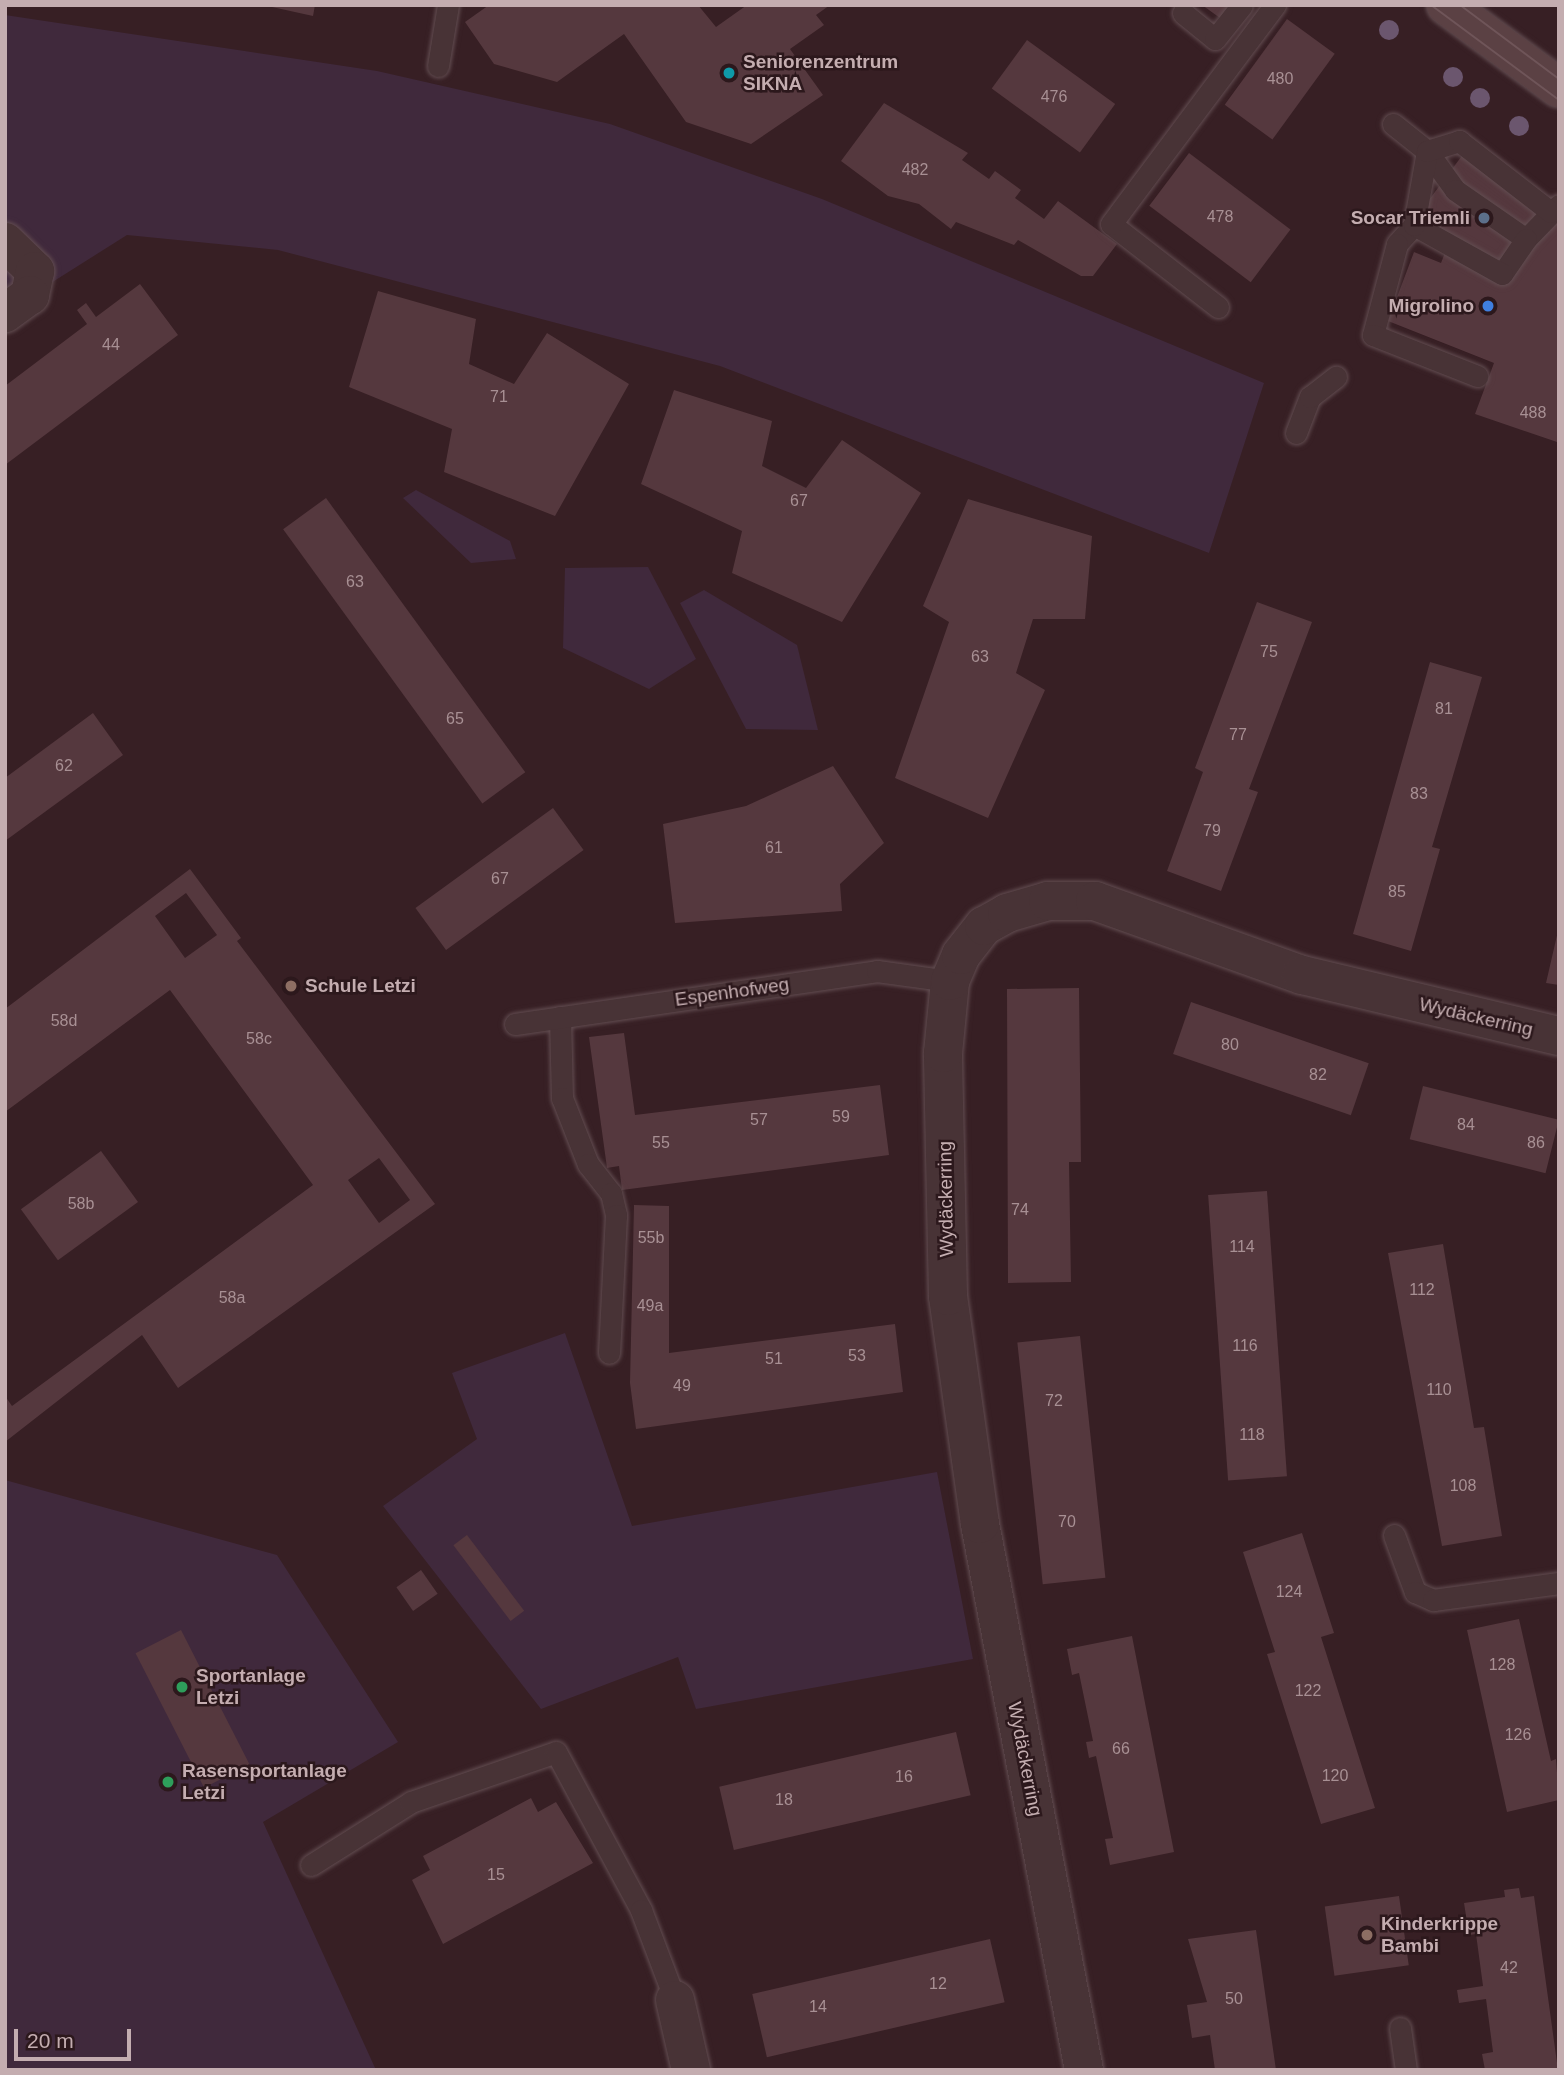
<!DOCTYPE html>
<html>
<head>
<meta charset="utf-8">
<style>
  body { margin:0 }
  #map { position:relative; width:1564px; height:2075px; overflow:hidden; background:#371f24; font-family:Arial,sans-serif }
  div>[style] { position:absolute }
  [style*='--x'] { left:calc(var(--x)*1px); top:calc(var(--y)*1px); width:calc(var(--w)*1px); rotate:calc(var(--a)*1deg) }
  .green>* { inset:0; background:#40293c }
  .building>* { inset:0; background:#55383e; transform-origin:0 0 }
  .roads { filter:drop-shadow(0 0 2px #624d51) drop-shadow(0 0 2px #624d51) }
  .lane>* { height:21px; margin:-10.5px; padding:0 10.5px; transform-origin:10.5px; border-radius:10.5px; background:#483336 }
  .street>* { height:38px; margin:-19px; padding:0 19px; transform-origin:19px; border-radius:19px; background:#483336 }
  .secondary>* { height:38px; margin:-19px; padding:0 19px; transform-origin:19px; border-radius:19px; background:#5b4144 }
  .tram>* { height:2px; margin:-1px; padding:0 1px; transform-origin:1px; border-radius:1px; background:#6f5559 }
  .trees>* { width:20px; height:20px; margin:-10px; border-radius:50%; background:#6b566e }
  .dots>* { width:19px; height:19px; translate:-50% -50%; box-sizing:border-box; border:4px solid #2c181c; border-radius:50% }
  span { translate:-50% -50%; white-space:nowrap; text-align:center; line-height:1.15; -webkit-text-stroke:5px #2c181c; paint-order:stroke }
  .number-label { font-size:16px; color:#a89094 }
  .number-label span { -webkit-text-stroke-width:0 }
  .poi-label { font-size:19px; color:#c4adb0; font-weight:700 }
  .left { translate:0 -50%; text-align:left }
  .right { translate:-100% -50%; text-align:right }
  .street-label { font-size:19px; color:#c4adb0 }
  .frame { position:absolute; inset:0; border:7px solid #c4adb0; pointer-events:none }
  .scale { position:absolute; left:14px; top:2029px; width:117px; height:32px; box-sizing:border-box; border:4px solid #c4adb0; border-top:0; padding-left:9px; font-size:21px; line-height:24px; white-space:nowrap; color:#c4adb0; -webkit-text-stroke:5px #2c181c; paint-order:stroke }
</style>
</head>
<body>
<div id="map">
  <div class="green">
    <i style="clip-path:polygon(5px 15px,377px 71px,610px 124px,822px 199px,1264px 383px,1209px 553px,720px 366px,278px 250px,127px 235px,5px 312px)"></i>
    <i style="clip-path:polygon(416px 490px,510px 541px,516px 559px,471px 563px,403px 498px)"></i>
    <i style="clip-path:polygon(648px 567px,696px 659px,649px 689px,563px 648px,565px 568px)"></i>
    <i style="clip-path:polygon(704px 590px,797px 645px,818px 730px,746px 729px,680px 603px)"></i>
    <i style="clip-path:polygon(565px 1333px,632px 1526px,937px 1472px,973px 1659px,696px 1709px,678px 1657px,541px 1709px,383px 1506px,477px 1439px,452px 1373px)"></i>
    <i style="clip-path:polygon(5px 1480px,277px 1555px,398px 1742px,263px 1822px,376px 2070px,5px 2070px)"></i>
  </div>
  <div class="building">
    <i style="clip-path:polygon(263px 5px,315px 5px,313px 16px)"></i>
    <i style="clip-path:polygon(489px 5px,698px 5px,716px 27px,747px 5px,830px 5px,816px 15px,824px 25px,790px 49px,823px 95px,751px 144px,686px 122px,624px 34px,557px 82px,494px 64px,465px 22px)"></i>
    <i style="clip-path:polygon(1202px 5px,1230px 5px,1220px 18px)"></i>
    <i style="left:1287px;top:19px;width:59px;height:106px;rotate:36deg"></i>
    <i style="left:1027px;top:40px;width:109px;height:60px;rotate:36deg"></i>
    <i style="clip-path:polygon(884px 103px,968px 153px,962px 160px,989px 179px,995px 171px,1021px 190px,1015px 198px,1044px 219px,1058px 201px,1117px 244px,1093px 276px,1081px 276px,1018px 240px,1014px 245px,956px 222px,951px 229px,919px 204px,888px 196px,841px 161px)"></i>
    <i style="clip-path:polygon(1470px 145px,1559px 211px,1557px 442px,1475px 414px,1494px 363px,1388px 321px,1414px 252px,1441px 263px,1450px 240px,1417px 216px)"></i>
    <i style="left:1189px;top:153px;width:127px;height:66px;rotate:37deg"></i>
    <i style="clip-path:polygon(140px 284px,178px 335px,5px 465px,5px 386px,87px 324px,77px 310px,86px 303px,96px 317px)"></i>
    <i style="clip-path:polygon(378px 291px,476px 319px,469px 364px,514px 384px,547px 333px,629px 384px,555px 516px,444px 472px,452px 429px,349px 387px)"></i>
    <i style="clip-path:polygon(674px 390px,772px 421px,762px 466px,806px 488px,842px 440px,921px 493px,842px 622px,732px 573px,742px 531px,641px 484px)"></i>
    <i style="left:326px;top:498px;width:339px;height:53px;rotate:54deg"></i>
    <i style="clip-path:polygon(968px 499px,1092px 536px,1085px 619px,1033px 619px,1016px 673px,1045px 690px,988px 818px,895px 778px,949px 622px,923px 606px)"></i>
    <i style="clip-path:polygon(1257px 602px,1312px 622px,1249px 789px,1258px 792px,1221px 891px,1167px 871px,1203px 772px,1195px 768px)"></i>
    <i style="clip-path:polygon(1430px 662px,1482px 677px,1432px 847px,1440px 849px,1411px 951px,1353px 934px)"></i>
    <i style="clip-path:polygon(93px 713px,123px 755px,5px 841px,5px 778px)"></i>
    <i style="clip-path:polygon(833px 766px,884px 843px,840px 884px,842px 911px,675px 923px,663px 824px,746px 806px)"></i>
    <i style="left:553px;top:808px;width:52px;height:170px;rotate:54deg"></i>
    <i style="clip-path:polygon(evenodd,190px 869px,241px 938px,237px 941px,435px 1204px,178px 1388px,142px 1335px,5px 1442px,5px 1396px,12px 1406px,313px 1185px,170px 990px,5px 1112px,5px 1009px,190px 869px,186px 893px,217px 935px,185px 958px,155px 916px,186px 893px,190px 869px,379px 1158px,410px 1200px,379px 1223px,348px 1180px,379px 1158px)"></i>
    <i style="clip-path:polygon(1558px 931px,1559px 931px,1559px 985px,1546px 983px)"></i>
    <i style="clip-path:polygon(1079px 988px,1081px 1162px,1069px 1162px,1071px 1282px,1008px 1283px,1007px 989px)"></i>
    <i style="left:1191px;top:1002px;width:188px;height:55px;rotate:19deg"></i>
    <i style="clip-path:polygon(624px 1033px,635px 1115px,880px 1085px,889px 1155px,622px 1190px,619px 1166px,607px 1168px,589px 1037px)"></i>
    <i style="left:1423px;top:1086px;width:140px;height:55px;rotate:14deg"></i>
    <i style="left:101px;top:1151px;width:63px;height:99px;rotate:54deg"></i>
    <i style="left:1267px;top:1191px;width:286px;height:59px;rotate:86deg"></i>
    <i style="clip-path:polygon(634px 1205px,669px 1206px,669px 1353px,895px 1324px,903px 1392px,636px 1429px,630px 1383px)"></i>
    <i style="clip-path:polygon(1443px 1244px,1474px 1428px,1484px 1427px,1502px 1536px,1442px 1546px,1388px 1253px)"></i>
    <i style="left:1080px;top:1336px;width:243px;height:63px;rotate:84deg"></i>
    <i style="clip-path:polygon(1302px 1533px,1334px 1633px,1321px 1637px,1375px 1808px,1321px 1824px,1267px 1654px,1275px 1652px,1243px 1552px)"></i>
    <i style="left:467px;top:1535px;width:95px;height:17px;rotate:53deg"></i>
    <i style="left:421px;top:1570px;width:29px;height:30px;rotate:55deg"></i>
    <i style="clip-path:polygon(1519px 1619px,1551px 1761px,1556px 1759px,1559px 1800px,1507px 1812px,1467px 1630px)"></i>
    <i style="left:181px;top:1630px;width:151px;height:51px;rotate:63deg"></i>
    <i style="clip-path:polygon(1132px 1636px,1174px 1852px,1110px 1865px,1105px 1839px,1113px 1838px,1096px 1756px,1089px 1758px,1086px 1742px,1093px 1741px,1079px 1673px,1072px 1675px,1067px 1649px)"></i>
    <i style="left:956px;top:1732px;width:65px;height:243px;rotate:77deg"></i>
    <i style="clip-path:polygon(531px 1798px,538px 1812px,556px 1802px,593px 1863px,443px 1944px,412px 1880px,430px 1870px,423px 1856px)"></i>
    <i style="clip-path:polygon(1519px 1888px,1521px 1898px,1534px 1896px,1558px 2070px,1485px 2070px,1482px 2054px,1493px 2052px,1486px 1999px,1459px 2003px,1457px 1990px,1483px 1986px,1476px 1934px,1469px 1935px,1464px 1903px,1505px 1897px,1504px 1890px)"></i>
    <i style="left:1399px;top:1896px;width:70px;height:75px;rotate:82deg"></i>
    <i style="clip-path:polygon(1256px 1930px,1276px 2070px,1215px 2070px,1210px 2035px,1192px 2038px,1187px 2005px,1207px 2002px,1188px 1939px)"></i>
    <i style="left:990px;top:1939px;width:65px;height:244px;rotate:77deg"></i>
  </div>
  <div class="roads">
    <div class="lane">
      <i style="--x:1183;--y:13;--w:41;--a:39.1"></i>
      <i style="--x:1215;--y:39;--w:43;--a:-51.5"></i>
      <i style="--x:438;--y:66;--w:62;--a:-80.7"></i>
      <i style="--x:1393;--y:124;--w:43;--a:38.5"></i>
      <i style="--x:1427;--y:151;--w:48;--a:54.3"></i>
      <i style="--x:1455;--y:190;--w:86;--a:34.6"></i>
      <i style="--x:1526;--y:239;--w:47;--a:-45.9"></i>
      <i style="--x:1414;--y:225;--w:25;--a:132"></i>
      <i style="--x:1397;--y:244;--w:94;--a:104.8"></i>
      <i style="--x:1373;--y:335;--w:112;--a:21.5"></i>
      <i style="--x:1526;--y:239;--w:42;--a:124.4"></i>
      <i style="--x:1502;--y:274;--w:101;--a:-150.9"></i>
      <i style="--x:1414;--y:225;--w:75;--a:-80"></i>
      <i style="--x:1427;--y:151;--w:34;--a:-17"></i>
      <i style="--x:1459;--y:141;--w:116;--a:37.7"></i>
      <i style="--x:1218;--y:307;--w:135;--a:-142.2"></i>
      <i style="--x:1111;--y:224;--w:274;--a:-53.2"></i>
      <i style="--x:1296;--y:433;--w:39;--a:-69"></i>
      <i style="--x:1310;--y:397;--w:33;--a:-38"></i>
      <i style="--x:560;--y:1017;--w:81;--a:88.6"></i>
      <i style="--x:562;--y:1098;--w:71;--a:68.5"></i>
      <i style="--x:588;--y:1164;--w:37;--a:52"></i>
      <i style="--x:611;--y:1193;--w:23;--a:77"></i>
      <i style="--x:616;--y:1215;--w:138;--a:92.9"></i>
      <i style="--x:515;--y:1024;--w:366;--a:-8.3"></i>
      <i style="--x:877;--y:971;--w:74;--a:7.8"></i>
      <i style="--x:1394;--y:1535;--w:61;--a:69.8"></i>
      <i style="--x:1415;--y:1592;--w:20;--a:24"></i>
      <i style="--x:1433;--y:1600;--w:127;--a:-7.7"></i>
      <i style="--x:311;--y:1865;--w:118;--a:-32.2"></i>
      <i style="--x:411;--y:1802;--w:153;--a:-19"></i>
      <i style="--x:556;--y:1752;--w:179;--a:61.7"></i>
      <i style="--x:641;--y:1910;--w:96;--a:69.3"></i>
      <i style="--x:1400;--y:2028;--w:42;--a:81.9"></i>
    </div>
    <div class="street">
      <i style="--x:5;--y:242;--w:42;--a:44"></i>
      <i style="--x:35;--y:271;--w:25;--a:102"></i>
      <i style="--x:30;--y:295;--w:31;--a:144"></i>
      <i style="--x:675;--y:2000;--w:72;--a:77.1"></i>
      <i style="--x:1084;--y:2070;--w:556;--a:-100.78"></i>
      <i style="--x:980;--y:1524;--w:230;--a:-98"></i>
      <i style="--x:948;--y:1296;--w:243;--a:-91.2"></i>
      <i style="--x:943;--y:1053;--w:72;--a:-84.4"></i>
      <i style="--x:950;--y:981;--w:28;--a:-67"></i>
      <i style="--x:961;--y:955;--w:37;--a:-52"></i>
      <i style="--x:984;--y:926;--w:26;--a:-29"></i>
      <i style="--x:1007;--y:913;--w:43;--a:-16.3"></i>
      <i style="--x:1048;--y:901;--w:47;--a:0"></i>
      <i style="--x:1095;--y:901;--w:220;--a:19.7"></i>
      <i style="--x:1302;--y:975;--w:264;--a:13.4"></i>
    </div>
    <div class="secondary">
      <i style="--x:1446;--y:5;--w:140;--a:36.3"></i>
    </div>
  </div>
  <div class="tram">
    <i style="--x:1431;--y:5;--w:159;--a:36.6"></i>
    <i style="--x:1460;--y:5;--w:124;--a:36.8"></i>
  </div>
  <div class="trees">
    <i style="left:1389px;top:30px"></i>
    <i style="left:1453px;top:77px"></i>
    <i style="left:1480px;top:98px"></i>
    <i style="left:1519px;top:126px"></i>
  </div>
  <div class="dots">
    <i style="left:729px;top:73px;background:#0f9aa8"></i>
    <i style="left:1484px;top:218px;background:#5c6f8a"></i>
    <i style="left:1488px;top:306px;background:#3f7fe0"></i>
    <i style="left:291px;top:986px;background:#8d6e63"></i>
    <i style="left:182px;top:1687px;background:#2e9e5b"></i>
    <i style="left:168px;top:1782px;background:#2e9e5b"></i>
    <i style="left:1367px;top:1935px;background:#8d6e63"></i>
  </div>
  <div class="number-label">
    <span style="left:1280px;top:79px">480</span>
    <span style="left:1054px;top:97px">476</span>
    <span style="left:915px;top:170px">482</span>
    <span style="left:1220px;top:217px">478</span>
    <span style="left:111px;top:345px">44</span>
    <span style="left:499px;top:397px">71</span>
    <span style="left:1533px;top:413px">488</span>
    <span style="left:799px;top:501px">67</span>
    <span style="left:355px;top:582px">63</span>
    <span style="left:1269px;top:652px">75</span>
    <span style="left:980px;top:657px">63</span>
    <span style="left:1444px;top:709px">81</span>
    <span style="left:455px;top:719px">65</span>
    <span style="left:1238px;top:735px">77</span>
    <span style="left:64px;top:766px">62</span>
    <span style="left:1419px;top:794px">83</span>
    <span style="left:1212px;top:831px">79</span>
    <span style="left:774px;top:848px">61</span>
    <span style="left:500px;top:879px">67</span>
    <span style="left:1397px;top:892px">85</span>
    <span style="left:64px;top:1021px">58d</span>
    <span style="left:259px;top:1039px">58c</span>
    <span style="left:1230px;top:1045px">80</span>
    <span style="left:1318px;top:1075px">82</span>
    <span style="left:841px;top:1117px">59</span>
    <span style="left:759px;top:1120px">57</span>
    <span style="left:1466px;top:1125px">84</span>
    <span style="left:661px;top:1143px">55</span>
    <span style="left:1536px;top:1143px">86</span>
    <span style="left:81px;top:1204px">58b</span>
    <span style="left:1020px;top:1210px">74</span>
    <span style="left:651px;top:1238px">55b</span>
    <span style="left:1242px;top:1247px">114</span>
    <span style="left:1422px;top:1290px">112</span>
    <span style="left:232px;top:1298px">58a</span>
    <span style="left:650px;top:1306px">49a</span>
    <span style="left:1245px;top:1346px">116</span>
    <span style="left:857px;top:1356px">53</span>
    <span style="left:774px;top:1359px">51</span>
    <span style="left:682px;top:1386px">49</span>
    <span style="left:1439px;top:1390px">110</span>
    <span style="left:1054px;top:1401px">72</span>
    <span style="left:1252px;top:1435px">118</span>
    <span style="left:1463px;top:1486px">108</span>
    <span style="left:1067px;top:1522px">70</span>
    <span style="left:1289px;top:1592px">124</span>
    <span style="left:1502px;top:1665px">128</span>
    <span style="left:1308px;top:1691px">122</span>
    <span style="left:1518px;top:1735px">126</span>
    <span style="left:1121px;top:1749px">66</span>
    <span style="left:1335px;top:1776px">120</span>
    <span style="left:904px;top:1777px">16</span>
    <span style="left:784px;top:1800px">18</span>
    <span style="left:496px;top:1875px">15</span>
    <span style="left:1509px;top:1968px">42</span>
    <span style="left:938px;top:1984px">12</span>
    <span style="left:1234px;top:1999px">50</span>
    <span style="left:818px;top:2007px">14</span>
  </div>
  <div class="poi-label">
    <span class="left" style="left:743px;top:73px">Seniorenzentrum<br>SIKNA</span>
    <span class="right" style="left:1470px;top:218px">Socar Triemli</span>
    <span class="right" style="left:1474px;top:306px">Migrolino</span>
    <span class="left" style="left:305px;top:986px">Schule Letzi</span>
    <span class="left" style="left:196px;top:1687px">Sportanlage<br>Letzi</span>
    <span class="left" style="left:182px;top:1782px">Rasensportanlage<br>Letzi</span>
    <span class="left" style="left:1381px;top:1935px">Kinderkrippe<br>Bambi</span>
  </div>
  <div class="street-label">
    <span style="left:732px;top:992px;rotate:-8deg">Espenhofweg</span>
    <span style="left:1476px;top:1017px;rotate:13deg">Wydäckerring</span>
    <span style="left:946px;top:1199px;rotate:-91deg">Wydäckerring</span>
    <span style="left:1025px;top:1759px;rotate:79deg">Wydäckerring</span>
  </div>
  <div class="frame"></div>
  <div class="scale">20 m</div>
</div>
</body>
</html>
